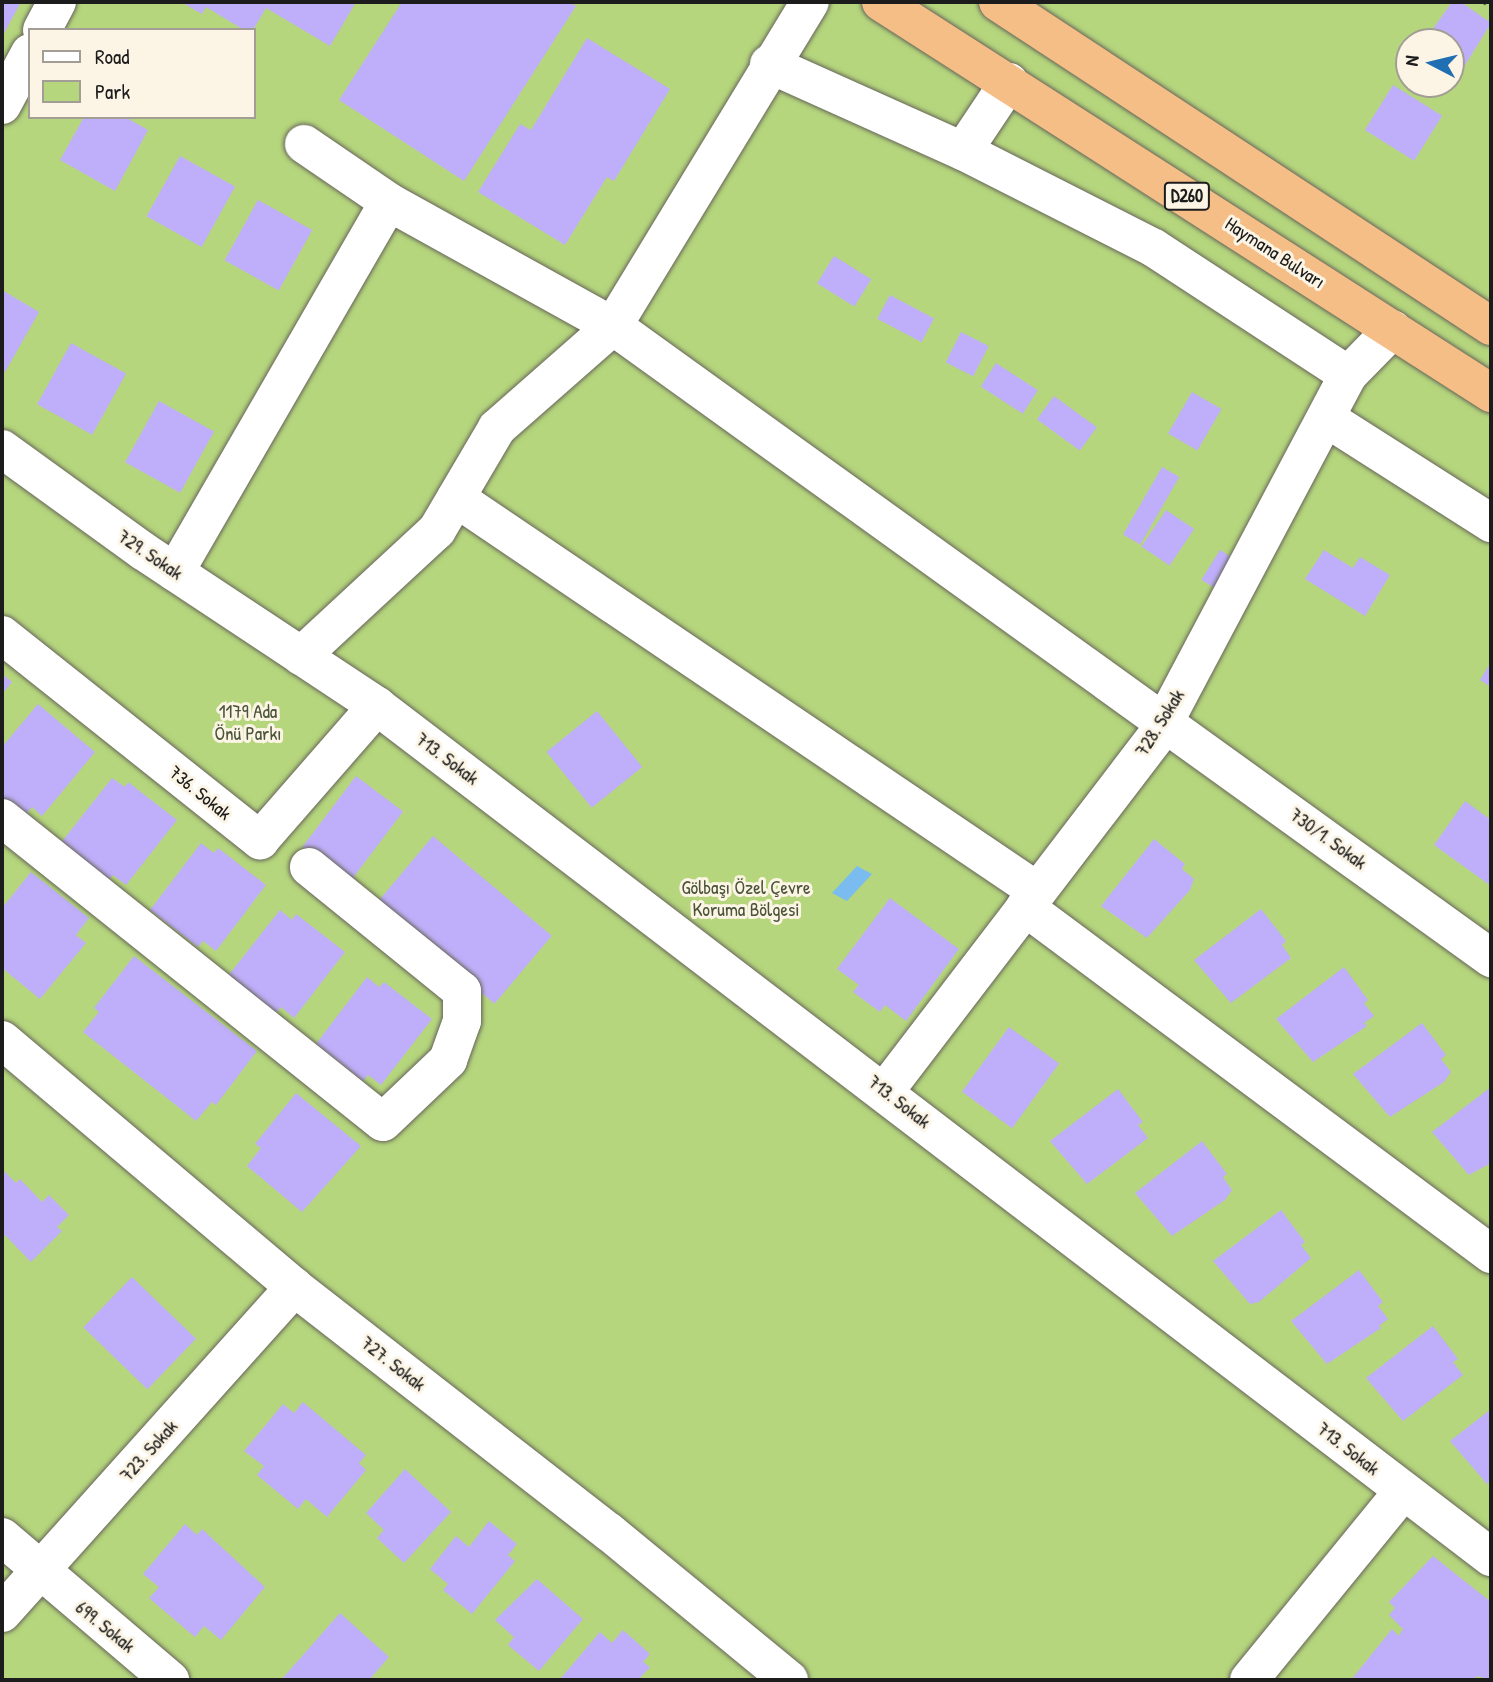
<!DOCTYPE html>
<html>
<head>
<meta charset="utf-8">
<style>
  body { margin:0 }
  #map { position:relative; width:1493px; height:1682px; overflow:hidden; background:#f3e9ce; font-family:"Patrick Hand",sans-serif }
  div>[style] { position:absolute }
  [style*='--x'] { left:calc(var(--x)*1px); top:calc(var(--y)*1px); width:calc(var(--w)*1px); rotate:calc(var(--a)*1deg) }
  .green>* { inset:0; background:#b5d67d }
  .water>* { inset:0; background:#7abcef }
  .building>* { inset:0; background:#bfaffa; transform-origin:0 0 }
  .path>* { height:4.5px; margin-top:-2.25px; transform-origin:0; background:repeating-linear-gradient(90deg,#67645a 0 2px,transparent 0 7px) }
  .roads { filter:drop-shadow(0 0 2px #67645a) drop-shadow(0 0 2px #67645a) }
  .minor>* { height:38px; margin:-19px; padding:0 19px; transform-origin:19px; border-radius:19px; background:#fff }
  .highway>* { height:38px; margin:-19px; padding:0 19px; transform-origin:19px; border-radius:19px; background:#f6be87 }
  span { translate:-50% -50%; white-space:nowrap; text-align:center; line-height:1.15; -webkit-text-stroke:6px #fcf5e5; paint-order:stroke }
  .shield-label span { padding:2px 5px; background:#fcf5e5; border:2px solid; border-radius:5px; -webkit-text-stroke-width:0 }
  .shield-label { font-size:18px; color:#1c1c1c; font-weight:700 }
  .street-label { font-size:19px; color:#1c1c1c }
  .park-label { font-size:19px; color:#4a5439 }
  .frame { position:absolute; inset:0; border:4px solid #1c1c1c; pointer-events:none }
  .legend { position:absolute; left:28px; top:28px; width:228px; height:91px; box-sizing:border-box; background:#fcf5e5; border:2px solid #a29e95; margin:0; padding:9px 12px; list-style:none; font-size:21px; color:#1c1c1c }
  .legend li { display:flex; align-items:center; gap:14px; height:35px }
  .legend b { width:35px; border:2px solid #a29e95 }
  .north { position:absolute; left:1395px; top:28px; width:70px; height:70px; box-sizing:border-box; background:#fcf5e5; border:2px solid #a29e95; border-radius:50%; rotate:277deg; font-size:19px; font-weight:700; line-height:28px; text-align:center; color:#1c1c1c }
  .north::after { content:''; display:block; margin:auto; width:24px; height:32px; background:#1f6fb2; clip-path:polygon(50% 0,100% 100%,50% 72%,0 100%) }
</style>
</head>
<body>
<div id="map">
  <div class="green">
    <i style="clip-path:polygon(evenodd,2px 2px,1491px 2px,1491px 1680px,2px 1680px,2px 2px,30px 30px,254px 30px,254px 117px,30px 117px,30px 30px,2px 2px,1409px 42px,1451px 42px,1451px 84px,1409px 84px,1409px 42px)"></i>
  </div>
  <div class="water">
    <i style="clip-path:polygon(857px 866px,872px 874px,847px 901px,832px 893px)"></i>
  </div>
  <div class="building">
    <i style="clip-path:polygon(2px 2px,21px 2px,2px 37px)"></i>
    <i style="clip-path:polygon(181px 2px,356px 2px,330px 46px,266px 8px,253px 30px,244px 30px,206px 7px,202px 14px)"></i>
    <i style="clip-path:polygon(402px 2px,569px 2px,576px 6px,464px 181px,339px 100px)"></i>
    <i style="clip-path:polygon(1452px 2px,1461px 2px,1491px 23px,1464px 67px,1451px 58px,1451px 42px,1425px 40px)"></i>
    <i style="clip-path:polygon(587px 38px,670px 89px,614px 181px,607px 177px,565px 245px,478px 192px,520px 124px,531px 130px)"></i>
    <i style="left:1393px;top:85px;width:58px;height:53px;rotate:32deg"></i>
    <i style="clip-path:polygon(84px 117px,125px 117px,148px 130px,115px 191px,60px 160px)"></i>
    <i style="left:180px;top:156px;width:63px;height:69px;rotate:29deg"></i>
    <i style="left:258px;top:200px;width:62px;height:69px;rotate:29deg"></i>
    <i style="left:834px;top:256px;width:44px;height:32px;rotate:32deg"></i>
    <i style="clip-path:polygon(2px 290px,39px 312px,5px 372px,2px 370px)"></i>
    <i style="left:890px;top:295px;width:50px;height:27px;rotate:28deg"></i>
    <i style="left:961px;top:332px;width:31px;height:34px;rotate:27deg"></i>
    <i style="left:71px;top:343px;width:63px;height:70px;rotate:29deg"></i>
    <i style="left:996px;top:363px;width:50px;height:28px;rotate:33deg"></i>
    <i style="left:1192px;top:392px;width:34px;height:48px;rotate:30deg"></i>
    <i style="left:1054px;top:396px;width:53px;height:29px;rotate:36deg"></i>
    <i style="left:159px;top:401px;width:63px;height:70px;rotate:29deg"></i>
    <i style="left:1162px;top:467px;width:20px;height:78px;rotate:30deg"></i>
    <i style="left:1166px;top:510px;width:34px;height:44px;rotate:34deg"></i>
    <i style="left:1220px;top:550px;width:19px;height:35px;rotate:32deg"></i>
    <i style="clip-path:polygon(1324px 550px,1353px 568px,1360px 557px,1390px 575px,1365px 616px,1305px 579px)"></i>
    <i style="clip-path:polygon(1491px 662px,1491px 687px,1480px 680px)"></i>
    <i style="clip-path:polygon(2px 674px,12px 682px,2px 694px)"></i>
    <i style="clip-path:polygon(38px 704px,95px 752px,42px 816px,32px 807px,23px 817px,2px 799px,2px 747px)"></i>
    <i style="left:597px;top:711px;width:72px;height:65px;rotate:51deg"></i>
    <i style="left:356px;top:776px;width:59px;height:89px;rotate:37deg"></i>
    <i style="clip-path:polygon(112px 778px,125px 787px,128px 782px,177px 820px,126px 885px,113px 875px,108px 881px,60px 844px)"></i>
    <i style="clip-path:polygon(1465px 801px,1491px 820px,1491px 886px,1434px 845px)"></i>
    <i style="left:433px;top:836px;width:155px;height:89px;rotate:40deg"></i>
    <i style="clip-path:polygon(1154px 839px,1185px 864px,1182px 869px,1194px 879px,1190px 890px,1147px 938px,1101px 906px)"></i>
    <i style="clip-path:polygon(201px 843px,214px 853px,218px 848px,266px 885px,216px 951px,203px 941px,198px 947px,150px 910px)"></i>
    <i style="clip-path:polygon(31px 872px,89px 918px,76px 935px,86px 943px,40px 999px,2px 968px,2px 908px)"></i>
    <i style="clip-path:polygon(890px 898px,959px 949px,906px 1021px,885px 1005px,880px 1012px,853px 992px,859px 985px,837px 969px)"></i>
    <i style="clip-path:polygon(1261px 909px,1286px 941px,1282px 945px,1291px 958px,1231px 1003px,1194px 960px)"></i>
    <i style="clip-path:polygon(280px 910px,292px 920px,296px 914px,345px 952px,294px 1018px,281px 1007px,276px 1013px,228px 976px)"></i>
    <i style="clip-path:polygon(134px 956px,257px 1051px,216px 1105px,212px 1102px,196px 1121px,83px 1032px,99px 1012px,94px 1008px)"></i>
    <i style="clip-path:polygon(1344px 967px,1368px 1000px,1364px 1003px,1374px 1016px,1364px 1023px,1367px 1026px,1313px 1062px,1276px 1019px)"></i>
    <i style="clip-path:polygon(367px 977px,379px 987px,384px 982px,432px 1019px,381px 1085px,368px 1075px,363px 1081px,316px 1044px)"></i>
    <i style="clip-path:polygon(1422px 1023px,1446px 1055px,1441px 1059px,1451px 1072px,1444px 1082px,1390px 1117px,1353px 1074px)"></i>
    <i style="left:1009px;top:1027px;width:62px;height:80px;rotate:36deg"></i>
    <i style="clip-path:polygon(1491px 1087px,1491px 1163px,1469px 1175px,1432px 1132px)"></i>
    <i style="clip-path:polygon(1118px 1089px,1143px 1122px,1138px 1125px,1148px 1138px,1087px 1184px,1050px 1141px)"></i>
    <i style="clip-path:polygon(296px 1093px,361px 1146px,302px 1212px,247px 1166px,261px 1148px,255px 1144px)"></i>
    <i style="clip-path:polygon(1202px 1141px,1227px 1174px,1223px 1177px,1232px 1190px,1225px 1200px,1172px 1236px,1135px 1193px)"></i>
    <i style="clip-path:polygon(2px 1169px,16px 1183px,20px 1179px,42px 1202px,49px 1195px,69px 1215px,57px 1227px,62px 1231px,31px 1262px,5px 1235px,2px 1238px)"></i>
    <i style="clip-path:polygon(1281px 1210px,1305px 1242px,1301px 1245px,1311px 1258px,1259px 1302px,1250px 1304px,1213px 1261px)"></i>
    <i style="clip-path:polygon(1359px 1270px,1383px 1302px,1378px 1306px,1388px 1319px,1379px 1326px,1381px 1328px,1327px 1364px,1291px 1321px)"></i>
    <i style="left:132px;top:1277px;width:89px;height:70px;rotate:44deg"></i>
    <i style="clip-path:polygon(1433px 1326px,1458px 1359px,1453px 1362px,1463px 1375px,1403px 1421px,1366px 1378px)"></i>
    <i style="clip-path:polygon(303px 1402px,366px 1455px,359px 1463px,366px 1470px,327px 1517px,306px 1499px,298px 1509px,257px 1475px,264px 1466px,244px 1451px,283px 1404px,294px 1413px)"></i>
    <i style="clip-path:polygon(1491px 1409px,1491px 1480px,1487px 1484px,1450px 1441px)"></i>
    <i style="clip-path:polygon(405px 1469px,451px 1512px,404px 1563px,377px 1538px,384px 1530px,366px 1513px)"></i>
    <i style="clip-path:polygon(489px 1521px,517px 1544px,508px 1555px,515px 1561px,472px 1614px,443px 1590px,448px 1584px,430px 1569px,456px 1536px,469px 1547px)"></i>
    <i style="clip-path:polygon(185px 1524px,197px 1535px,202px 1529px,265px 1587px,221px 1640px,204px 1626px,195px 1637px,149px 1598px,159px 1587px,143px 1574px)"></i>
    <i style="clip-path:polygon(1433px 1556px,1491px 1602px,1491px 1680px,1477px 1676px,1473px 1680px,1351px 1680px,1392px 1629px,1399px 1636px,1403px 1629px,1389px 1615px,1395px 1608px,1389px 1602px)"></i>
    <i style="clip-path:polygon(537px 1579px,583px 1619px,539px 1671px,508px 1645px,514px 1637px,495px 1620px)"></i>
    <i style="clip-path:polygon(340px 1613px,389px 1657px,369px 1680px,281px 1680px)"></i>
    <i style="clip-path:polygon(623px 1630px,650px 1654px,643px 1662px,650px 1667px,638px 1680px,561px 1678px,600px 1632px,612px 1643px)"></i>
  </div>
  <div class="path">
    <i style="--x:1485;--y:2;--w:8;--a:40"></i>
  </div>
  <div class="roads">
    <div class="minor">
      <i style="--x:42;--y:30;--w:32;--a:-62"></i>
      <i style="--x:769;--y:64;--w:213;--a:24.2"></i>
      <i style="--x:963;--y:151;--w:214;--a:26.9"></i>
      <i style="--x:1154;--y:248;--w:232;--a:33.2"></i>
      <i style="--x:2;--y:105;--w:59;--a:-61.7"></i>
      <i style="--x:304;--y:144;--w:103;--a:34.3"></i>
      <i style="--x:389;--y:202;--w:256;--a:29"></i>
      <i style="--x:613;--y:326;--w:1082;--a:35.75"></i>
      <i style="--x:963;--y:151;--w:83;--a:-56.3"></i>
      <i style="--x:1326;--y:418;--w:196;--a:32.5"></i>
      <i style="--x:2;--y:449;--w:174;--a:35.9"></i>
      <i style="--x:143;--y:551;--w:281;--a:33.5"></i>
      <i style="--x:377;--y:706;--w:1402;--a:37.38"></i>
      <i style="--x:456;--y:498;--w:701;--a:34.08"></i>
      <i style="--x:175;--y:572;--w:427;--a:-60"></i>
      <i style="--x:2;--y:635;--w:330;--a:38.5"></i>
      <i style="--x:260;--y:840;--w:178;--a:-48.9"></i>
      <i style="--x:301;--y:656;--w:185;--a:-42.8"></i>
      <i style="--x:437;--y:530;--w:118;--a:-59.5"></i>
      <i style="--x:497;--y:428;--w:154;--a:-41.3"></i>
      <i style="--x:613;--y:326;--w:379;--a:-58.7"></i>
      <i style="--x:2;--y:818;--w:487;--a:38.6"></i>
      <i style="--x:383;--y:1122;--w:90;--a:-43.6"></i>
      <i style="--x:448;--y:1060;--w:41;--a:-70.3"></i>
      <i style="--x:462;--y:1021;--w:30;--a:-90"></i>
      <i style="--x:462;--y:991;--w:197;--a:-141"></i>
      <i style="--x:1025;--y:907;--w:581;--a:36.67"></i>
      <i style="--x:2;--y:1040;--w:382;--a:40.2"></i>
      <i style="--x:294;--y:1287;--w:399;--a:37.9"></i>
      <i style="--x:609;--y:1532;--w:233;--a:39.4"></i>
      <i style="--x:885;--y:1091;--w:452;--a:-52.6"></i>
      <i style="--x:1159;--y:732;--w:404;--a:-62.1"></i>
      <i style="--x:1348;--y:375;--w:64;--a:-45.6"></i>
      <i style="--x:2;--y:1537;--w:221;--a:40.4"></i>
      <i style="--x:2;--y:1613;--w:438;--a:-48.1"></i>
      <i style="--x:1249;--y:1680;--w:244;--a:-50.8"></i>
    </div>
    <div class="highway">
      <i style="--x:881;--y:2;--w:725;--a:32.66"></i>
      <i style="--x:998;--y:2;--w:590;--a:33.31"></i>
    </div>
  </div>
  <div class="shield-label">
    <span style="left:1187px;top:196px">D260</span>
  </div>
  <div class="street-label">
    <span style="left:1275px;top:253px;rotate:33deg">Haymana Bulvarı</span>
    <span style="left:150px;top:555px;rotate:34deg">729. Sokak</span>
    <span style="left:1160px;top:723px;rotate:-58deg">728. Sokak</span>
    <span style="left:447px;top:759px;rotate:37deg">713. Sokak</span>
    <span style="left:200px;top:793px;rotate:39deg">736. Sokak</span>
    <span style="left:1328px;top:839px;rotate:36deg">730/1. Sokak</span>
    <span style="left:899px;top:1102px;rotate:38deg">713. Sokak</span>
    <span style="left:393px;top:1364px;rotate:38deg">727. Sokak</span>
    <span style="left:1348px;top:1449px;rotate:38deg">713. Sokak</span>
    <span style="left:149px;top:1451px;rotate:-48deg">723. Sokak</span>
    <span style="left:105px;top:1627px;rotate:39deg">699. Sokak</span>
  </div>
  <div class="park-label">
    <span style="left:248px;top:723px">1179 Ada<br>Önü Parkı</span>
    <span style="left:746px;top:899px">Gölbaşı Özel Çevre<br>Koruma Bölgesi</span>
  </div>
  <div class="frame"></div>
  <ul class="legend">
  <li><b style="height:9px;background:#fff"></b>Road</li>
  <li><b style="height:19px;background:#b5d67d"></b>Park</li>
  </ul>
  <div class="north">N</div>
</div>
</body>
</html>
